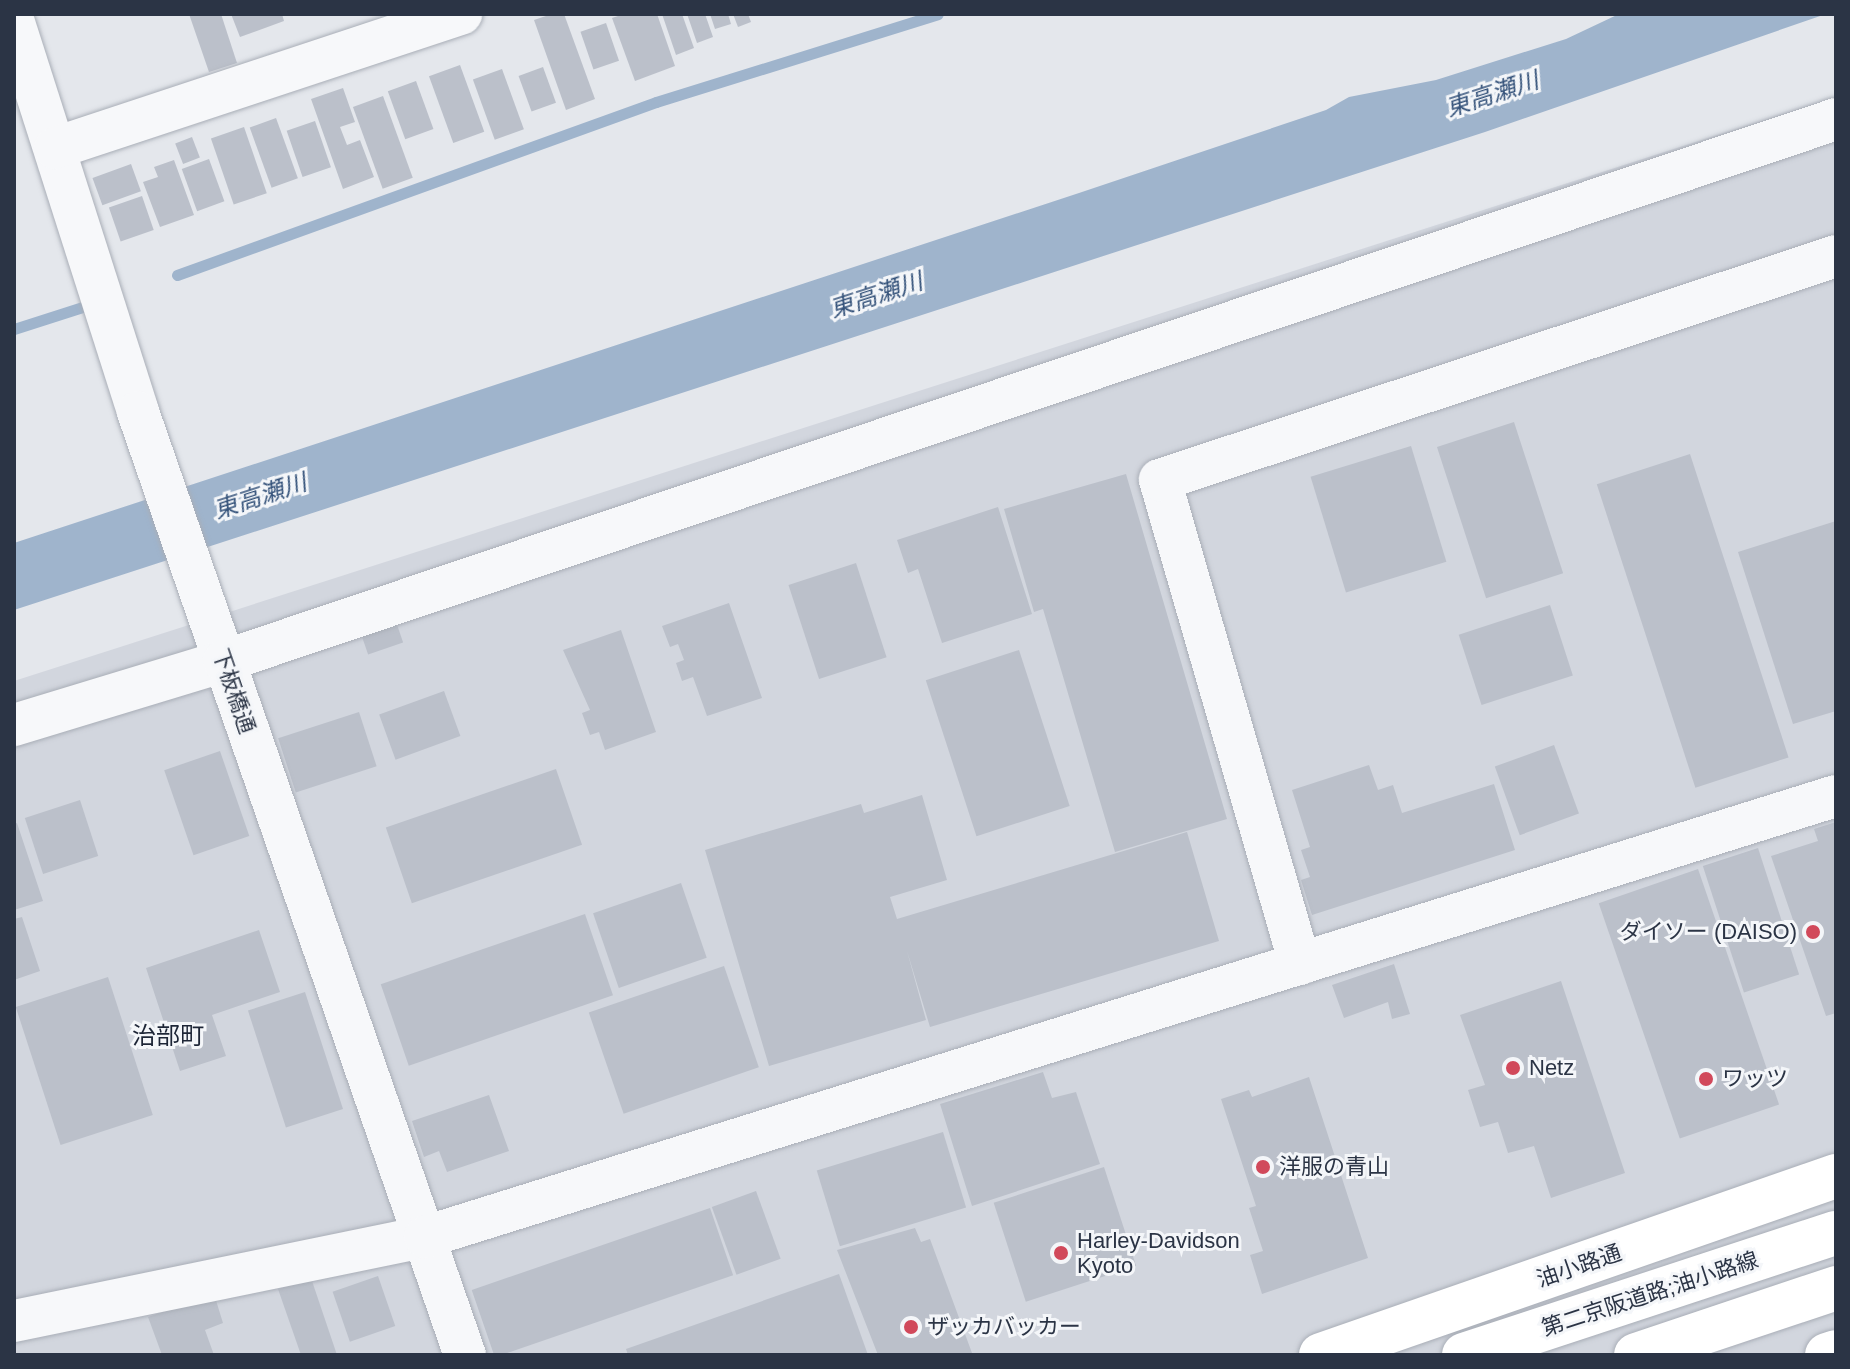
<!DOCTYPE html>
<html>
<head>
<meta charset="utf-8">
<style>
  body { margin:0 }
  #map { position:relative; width:1850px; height:1369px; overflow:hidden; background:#e4e7ec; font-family:Arial,"Noto Sans JP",sans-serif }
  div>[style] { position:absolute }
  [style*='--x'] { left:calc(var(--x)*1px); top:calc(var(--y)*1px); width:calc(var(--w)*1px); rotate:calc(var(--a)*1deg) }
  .built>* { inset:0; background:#d2d6de }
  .water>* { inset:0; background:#9fb4cc }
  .stream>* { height:11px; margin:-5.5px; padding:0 5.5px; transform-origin:5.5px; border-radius:5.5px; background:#9fb4cc }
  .building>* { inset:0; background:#bbc0ca; transform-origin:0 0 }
  .roads { filter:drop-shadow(0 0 2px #a9aeb7) drop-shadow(0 0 2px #a9aeb7) }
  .street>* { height:42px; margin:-21px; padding:0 21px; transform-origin:21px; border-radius:21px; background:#f7f8fa }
  .secondary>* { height:44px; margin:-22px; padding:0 22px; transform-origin:22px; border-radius:22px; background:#fff }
  .highway>* { height:44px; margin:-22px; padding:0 22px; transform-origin:22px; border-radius:22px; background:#fff }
  .dots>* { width:22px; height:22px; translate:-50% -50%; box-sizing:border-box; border:4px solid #f4f6f9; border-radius:50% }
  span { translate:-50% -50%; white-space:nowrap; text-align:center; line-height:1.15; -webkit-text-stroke:6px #f4f6f9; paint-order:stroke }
  .street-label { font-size:22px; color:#2b3445 }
  .poi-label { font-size:22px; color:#2b3445 }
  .right { translate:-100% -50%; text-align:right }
  .left { translate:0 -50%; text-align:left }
  .water-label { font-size:24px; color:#34527a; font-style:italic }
  .neighbourhood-label { font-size:24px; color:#1d2536 }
  .frame { position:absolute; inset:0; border:16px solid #2b3445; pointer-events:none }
</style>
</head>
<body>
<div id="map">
  <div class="built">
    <i style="clip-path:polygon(1836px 97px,1836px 1355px,14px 1355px,14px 681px)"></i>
  </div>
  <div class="water">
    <i style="clip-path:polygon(1619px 14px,1826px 14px,1485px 132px,14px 610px,14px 543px,1079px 193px,1326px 110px,1349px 97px,1436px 80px,1566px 39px)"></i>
  </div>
  <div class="stream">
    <i style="--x:177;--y:275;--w:509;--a:-19.86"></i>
    <i style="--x:656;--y:102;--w:295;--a:-17.3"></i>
    <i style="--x:14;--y:329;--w:72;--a:-17.7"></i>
  </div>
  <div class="building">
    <i style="clip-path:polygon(189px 14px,221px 14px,237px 63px,209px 72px)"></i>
    <i style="clip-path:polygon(231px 14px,282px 14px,284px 21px,240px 37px)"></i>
    <i style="clip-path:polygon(552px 14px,564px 14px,595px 99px,566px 110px,534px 20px)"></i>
    <i style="clip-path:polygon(624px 14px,657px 14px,675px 66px,635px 81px,612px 18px)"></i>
    <i style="clip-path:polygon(662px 14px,682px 14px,694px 48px,676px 55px)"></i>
    <i style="clip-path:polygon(687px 14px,705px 14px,713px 37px,697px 43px)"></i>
    <i style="clip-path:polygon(710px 14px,728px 14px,731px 24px,715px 29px)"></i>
    <i style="clip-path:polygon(733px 14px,748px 14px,751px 22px,738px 27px)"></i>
    <i style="left:606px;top:23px;width:40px;height:27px;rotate:71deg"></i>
    <i style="left:460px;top:65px;width:71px;height:33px;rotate:70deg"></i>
    <i style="left:543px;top:67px;width:38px;height:26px;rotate:70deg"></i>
    <i style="left:502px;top:69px;width:64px;height:31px;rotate:70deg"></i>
    <i style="left:416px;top:81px;width:51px;height:30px;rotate:70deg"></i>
    <i style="clip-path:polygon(343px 88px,355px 122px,340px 127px,347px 145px,360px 140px,374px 177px,343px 189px,311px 99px)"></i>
    <i style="left:383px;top:96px;width:87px;height:32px;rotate:70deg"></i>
    <i style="left:276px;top:118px;width:64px;height:28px;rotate:70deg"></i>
    <i style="left:315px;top:121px;width:49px;height:30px;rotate:71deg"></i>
    <i style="left:244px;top:127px;width:70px;height:35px;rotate:71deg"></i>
    <i style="left:192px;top:137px;width:22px;height:18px;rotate:69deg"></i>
    <i style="left:209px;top:159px;width:45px;height:29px;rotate:70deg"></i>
    <i style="clip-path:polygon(174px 160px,194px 215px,160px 227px,143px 182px,158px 177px,154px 167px)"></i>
    <i style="left:131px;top:164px;width:29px;height:41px;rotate:70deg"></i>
    <i style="left:142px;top:196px;width:36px;height:35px;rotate:71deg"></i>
    <i style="left:1514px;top:422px;width:159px;height:81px;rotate:72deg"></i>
    <i style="left:1411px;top:446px;width:121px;height:105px;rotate:73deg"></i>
    <i style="left:1690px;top:454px;width:319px;height:98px;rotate:72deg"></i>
    <i style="clip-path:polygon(1126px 474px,1227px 819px,1115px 852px,1043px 609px,1034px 612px,1004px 509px)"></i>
    <i style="clip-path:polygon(998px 507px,1032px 614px,942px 643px,918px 569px,908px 573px,897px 540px)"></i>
    <i style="clip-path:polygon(1836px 521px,1836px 711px,1793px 724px,1738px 552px)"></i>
    <i style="left:856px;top:563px;width:99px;height:71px;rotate:72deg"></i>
    <i style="clip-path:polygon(729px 603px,762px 698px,707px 716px,693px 677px,682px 681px,676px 663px,684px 660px,678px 644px,670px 647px,662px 626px)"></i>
    <i style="left:1550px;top:605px;width:74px;height:96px;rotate:72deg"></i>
    <i style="left:394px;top:616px;width:28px;height:37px;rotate:71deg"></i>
    <i style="clip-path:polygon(621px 630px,656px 732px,605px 750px,599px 732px,590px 735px,582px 713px,590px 710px,563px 650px)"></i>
    <i style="left:1019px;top:650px;width:164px;height:98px;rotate:72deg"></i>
    <i style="left:444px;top:691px;width:48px;height:69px;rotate:70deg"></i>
    <i style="left:359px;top:712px;width:57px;height:85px;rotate:72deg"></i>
    <i style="left:1554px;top:745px;width:73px;height:63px;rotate:70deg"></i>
    <i style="left:220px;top:751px;width:90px;height:59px;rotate:71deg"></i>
    <i style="clip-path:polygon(1369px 765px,1378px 790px,1393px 785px,1402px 813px,1494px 784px,1515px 850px,1312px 915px,1301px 880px,1310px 877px,1301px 850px,1310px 847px,1292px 790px)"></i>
    <i style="left:556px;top:769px;width:80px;height:180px;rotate:71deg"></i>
    <i style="clip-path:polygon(922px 795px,947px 880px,890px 897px,897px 919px,1187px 832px,1219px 941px,930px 1027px,907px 951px,926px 1020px,769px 1066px,705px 850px,861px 804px,864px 813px)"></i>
    <i style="left:80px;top:800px;width:59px;height:58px;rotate:72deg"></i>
    <i style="clip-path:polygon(1836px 822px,1836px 1013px,1826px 1016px,1771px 856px,1818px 841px,1814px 829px)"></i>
    <i style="clip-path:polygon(17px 823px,43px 901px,14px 910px,14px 824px)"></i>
    <i style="left:1758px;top:848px;width:133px;height:58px;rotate:72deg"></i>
    <i style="left:1698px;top:869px;width:249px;height:105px;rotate:71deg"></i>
    <i style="left:681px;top:883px;width:79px;height:93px;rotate:71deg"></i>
    <i style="left:585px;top:914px;width:86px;height:216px;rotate:71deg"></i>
    <i style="clip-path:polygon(22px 917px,40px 971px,14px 980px,14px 919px)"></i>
    <i style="clip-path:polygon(259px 930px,280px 992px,212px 1015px,226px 1056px,180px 1071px,146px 968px)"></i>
    <i style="clip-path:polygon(1394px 964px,1410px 1014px,1392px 1019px,1388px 1002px,1344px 1018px,1332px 985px)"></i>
    <i style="left:724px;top:966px;width:107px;height:143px;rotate:71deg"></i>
    <i style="left:108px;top:977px;width:145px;height:97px;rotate:72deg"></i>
    <i style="clip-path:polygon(1561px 981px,1625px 1173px,1551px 1198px,1534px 1146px,1508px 1153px,1498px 1122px,1480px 1127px,1468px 1090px,1485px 1085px,1460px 1015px)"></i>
    <i style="left:305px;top:992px;width:123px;height:60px;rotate:72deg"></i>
    <i style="clip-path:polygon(1043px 1072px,1052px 1098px,1076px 1092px,1100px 1164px,972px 1206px,940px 1104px)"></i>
    <i style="clip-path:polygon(1309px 1077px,1368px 1258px,1262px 1294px,1250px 1255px,1263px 1251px,1249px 1208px,1256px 1206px,1221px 1099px,1249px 1090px,1252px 1097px)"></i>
    <i style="clip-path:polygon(489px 1095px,509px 1151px,447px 1172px,439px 1151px,424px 1157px,412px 1121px)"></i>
    <i style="left:943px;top:1132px;width:79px;height:132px;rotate:73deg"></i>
    <i style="left:1104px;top:1167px;width:104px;height:116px;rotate:72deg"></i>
    <i style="left:756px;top:1191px;width:72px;height:47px;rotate:70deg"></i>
    <i style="left:710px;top:1208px;width:71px;height:252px;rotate:71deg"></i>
    <i style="clip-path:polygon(915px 1228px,921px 1242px,930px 1239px,972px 1353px,878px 1355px,837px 1250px)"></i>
    <i style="clip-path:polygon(839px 1274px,868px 1355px,628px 1355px,626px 1349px)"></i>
    <i style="left:378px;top:1276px;width:53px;height:48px;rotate:71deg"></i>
    <i style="clip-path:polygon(311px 1278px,337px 1355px,301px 1355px,278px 1289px)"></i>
    <i style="clip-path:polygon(214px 1294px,223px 1323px,205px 1330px,214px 1355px,162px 1355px,148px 1317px)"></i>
  </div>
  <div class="roads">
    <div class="street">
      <i style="--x:14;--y:23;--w:408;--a:72.3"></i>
      <i style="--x:138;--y:412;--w:998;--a:70.88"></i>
      <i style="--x:55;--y:148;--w:428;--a:-18.3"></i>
      <i style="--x:14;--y:725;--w:220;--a:-16.9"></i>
      <i style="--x:224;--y:661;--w:1701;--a:-18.58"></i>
      <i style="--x:1300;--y:964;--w:504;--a:-106.13"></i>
      <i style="--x:1160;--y:480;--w:712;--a:-18.33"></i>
      <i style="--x:14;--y:1321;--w:419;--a:-11.6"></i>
      <i style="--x:425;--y:1237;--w:1478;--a:-17.36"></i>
    </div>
    <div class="secondary">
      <i style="--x:1321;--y:1355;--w:545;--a:-19.17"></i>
      <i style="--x:1827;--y:1355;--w:9;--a:-18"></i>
    </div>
    <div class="highway">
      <i style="--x:1464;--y:1355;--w:391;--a:-18.2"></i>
      <i style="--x:1636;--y:1355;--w:211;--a:-18.5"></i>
    </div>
  </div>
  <div class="dots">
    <i style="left:1813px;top:932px;background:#d1495b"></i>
    <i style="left:1513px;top:1068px;background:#d1495b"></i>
    <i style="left:1706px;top:1079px;background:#d1495b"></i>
    <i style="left:1263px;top:1167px;background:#d1495b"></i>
    <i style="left:1061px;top:1253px;background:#d1495b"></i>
    <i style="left:911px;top:1327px;background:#d1495b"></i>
  </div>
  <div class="street-label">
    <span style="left:234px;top:691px;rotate:71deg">下板橋通</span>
    <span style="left:1579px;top:1266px;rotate:-19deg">油小路通</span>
    <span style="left:1650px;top:1294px;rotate:-18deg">第二京阪道路;油小路線</span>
  </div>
  <div class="poi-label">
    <span class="right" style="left:1797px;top:932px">ダイソー (DAISO)</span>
    <span class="left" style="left:1529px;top:1068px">Netz</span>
    <span class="left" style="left:1722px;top:1079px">ワッツ</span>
    <span class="left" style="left:1279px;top:1167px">洋服の青山</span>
    <span class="left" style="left:1077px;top:1253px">Harley-Davidson<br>Kyoto</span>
    <span class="left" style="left:927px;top:1327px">ザッカバッカー</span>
  </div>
  <div class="water-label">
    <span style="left:1492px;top:94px;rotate:-18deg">東高瀬川</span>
    <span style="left:876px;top:295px;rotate:-18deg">東高瀬川</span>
    <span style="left:260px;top:496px;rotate:-18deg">東高瀬川</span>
  </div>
  <div class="neighbourhood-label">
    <span style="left:168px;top:1036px">治部町</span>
  </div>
  <div class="frame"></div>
</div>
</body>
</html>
